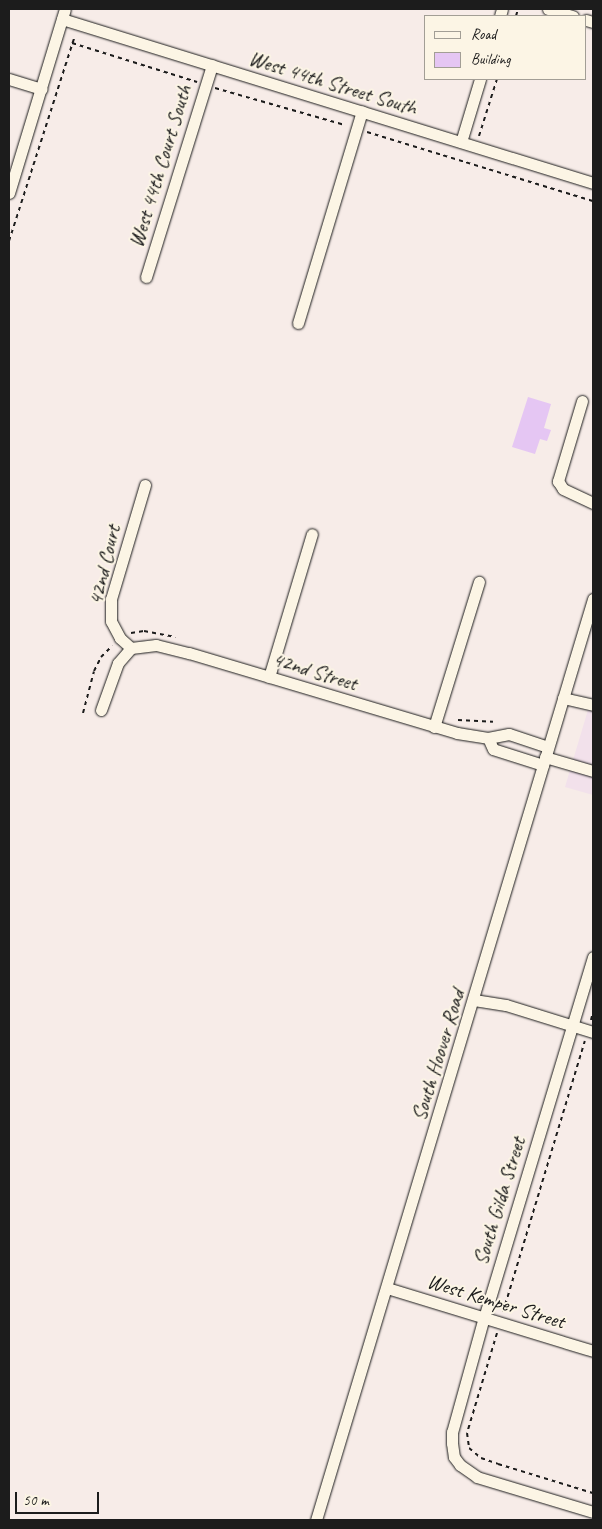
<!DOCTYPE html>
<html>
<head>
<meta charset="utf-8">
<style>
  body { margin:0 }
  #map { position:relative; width:602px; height:1529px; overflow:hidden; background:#f7ece8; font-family:Caveat,sans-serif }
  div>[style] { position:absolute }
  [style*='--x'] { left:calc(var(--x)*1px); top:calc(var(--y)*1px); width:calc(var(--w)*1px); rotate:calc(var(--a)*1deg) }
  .built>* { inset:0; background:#f2e1eb }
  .building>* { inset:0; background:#e5c6f3 }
  .path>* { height:2px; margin-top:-1px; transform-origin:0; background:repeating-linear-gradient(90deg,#1c1c1c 0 4px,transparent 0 8px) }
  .roads { filter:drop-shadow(0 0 1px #1c1c1c) drop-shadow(0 0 1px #1c1c1c) }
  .minor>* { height:11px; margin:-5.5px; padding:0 5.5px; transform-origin:5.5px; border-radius:5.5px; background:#fcf5e5 }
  span { translate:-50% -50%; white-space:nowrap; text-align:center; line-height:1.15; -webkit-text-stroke:4px #fcf5e5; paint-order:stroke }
  .street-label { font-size:21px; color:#1c1c1c }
  .frame { position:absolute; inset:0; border:10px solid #1c1c1c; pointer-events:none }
  .legend { position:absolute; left:424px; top:15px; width:162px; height:65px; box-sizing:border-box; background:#fcf5e5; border:1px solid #a29e95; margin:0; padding:6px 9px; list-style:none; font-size:15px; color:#1c1c1c }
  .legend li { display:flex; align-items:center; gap:10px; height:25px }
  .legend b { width:25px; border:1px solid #a29e95 }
  .scale { position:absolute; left:15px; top:1492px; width:84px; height:22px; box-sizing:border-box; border:2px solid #1c1c1c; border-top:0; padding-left:6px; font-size:15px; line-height:18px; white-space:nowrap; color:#1c1c1c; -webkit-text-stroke:4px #fcf5e5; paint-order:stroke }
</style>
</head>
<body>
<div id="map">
  <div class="built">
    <i style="clip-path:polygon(593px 693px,593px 795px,565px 787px)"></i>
  </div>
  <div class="building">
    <i style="clip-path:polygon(528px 397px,551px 404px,544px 428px,551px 430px,547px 441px,540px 439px,535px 454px,512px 447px)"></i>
  </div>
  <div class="path">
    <i style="--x:516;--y:16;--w:7;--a:-74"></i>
    <i style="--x:72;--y:43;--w:131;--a:17.3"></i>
    <i style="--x:215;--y:88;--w:135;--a:15.9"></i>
    <i style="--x:367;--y:132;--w:236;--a:17"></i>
    <i style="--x:479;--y:136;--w:60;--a:-72.5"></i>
    <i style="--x:9;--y:241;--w:216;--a:-72.2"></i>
    <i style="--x:131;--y:633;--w:13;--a:-9"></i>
    <i style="--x:144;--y:631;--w:32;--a:11"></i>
    <i style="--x:83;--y:713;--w:43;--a:-75.3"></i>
    <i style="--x:94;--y:671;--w:16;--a:-63"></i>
    <i style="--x:101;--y:657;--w:16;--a:-45"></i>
    <i style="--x:458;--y:720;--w:35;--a:3"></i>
    <i style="--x:591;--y:1020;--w:8;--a:-76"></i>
    <i style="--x:503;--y:1312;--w:283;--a:-73.2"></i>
    <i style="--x:497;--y:1333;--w:104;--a:106.7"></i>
    <i style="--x:467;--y:1433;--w:15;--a:82"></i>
    <i style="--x:469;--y:1448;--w:16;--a:40"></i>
    <i style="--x:481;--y:1458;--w:18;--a:19"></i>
    <i style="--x:498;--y:1464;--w:99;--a:17"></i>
  </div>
  <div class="roads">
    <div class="minor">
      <i style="--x:548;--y:9;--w:26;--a:16"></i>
      <i style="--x:500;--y:16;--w:7;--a:-74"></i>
      <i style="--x:62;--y:19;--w:556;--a:17.16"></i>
      <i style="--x:586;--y:20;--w:7;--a:16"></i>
      <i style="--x:9;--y:79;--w:34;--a:17"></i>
      <i style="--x:461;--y:142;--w:66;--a:-73.2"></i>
      <i style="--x:9;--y:193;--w:192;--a:-73.1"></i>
      <i style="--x:146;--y:277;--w:222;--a:-72.7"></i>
      <i style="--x:298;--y:323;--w:221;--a:-73.2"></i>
      <i style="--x:582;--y:401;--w:84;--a:106.7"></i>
      <i style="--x:558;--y:481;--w:9;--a:58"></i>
      <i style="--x:563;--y:489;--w:33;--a:25"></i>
      <i style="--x:131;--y:648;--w:25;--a:-7"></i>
      <i style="--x:156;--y:645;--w:34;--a:14"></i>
      <i style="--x:189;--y:653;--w:280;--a:16.6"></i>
      <i style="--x:457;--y:733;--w:31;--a:9"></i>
      <i style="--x:131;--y:648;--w:15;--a:-138"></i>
      <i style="--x:120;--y:638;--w:19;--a:-118"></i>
      <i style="--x:111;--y:621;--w:22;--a:-90"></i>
      <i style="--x:111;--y:599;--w:119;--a:-73.4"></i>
      <i style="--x:269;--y:677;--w:149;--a:-73.3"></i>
      <i style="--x:563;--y:698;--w:31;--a:13"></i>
      <i style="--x:101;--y:710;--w:50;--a:-70.1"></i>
      <i style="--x:118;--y:663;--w:20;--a:-49"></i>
      <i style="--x:434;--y:727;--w:152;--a:-72.8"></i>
      <i style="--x:545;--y:757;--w:50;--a:16.3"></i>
      <i style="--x:543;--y:765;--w:52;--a:-162.3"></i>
      <i style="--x:493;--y:749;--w:12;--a:-114"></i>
      <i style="--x:488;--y:738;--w:21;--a:-11"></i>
      <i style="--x:509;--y:734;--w:41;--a:18.4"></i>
      <i style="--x:593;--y:957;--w:376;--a:106.8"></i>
      <i style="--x:484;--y:1317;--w:119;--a:105.5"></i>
      <i style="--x:452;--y:1432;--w:11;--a:90"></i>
      <i style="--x:452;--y:1443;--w:14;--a:82"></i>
      <i style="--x:454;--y:1457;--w:10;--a:53"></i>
      <i style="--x:460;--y:1465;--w:21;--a:35"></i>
      <i style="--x:477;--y:1477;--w:121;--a:16.8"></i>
      <i style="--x:474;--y:1000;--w:32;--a:9"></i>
      <i style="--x:506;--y:1005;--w:91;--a:17.2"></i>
      <i style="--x:387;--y:1288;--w:215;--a:17"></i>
      <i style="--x:316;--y:1520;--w:962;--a:-73.26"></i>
    </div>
  </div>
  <div class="street-label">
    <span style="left:333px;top:83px;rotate:17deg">West 44th Street South</span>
    <span style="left:160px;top:166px;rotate:-73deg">West 44th Court South</span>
    <span style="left:104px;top:565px;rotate:-77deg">42nd Court</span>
    <span style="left:315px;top:671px;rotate:17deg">42nd Street</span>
    <span style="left:438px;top:1055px;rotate:-73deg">South Hoover Road</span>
    <span style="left:499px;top:1201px;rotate:-73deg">South Gilda Street</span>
    <span style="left:496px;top:1301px;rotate:17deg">West Kemper Street</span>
  </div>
  <div class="frame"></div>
  <ul class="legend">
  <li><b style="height:6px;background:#fcf5e5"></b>Road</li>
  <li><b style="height:14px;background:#e5c6f3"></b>Building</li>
  </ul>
  <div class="scale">50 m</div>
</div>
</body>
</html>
